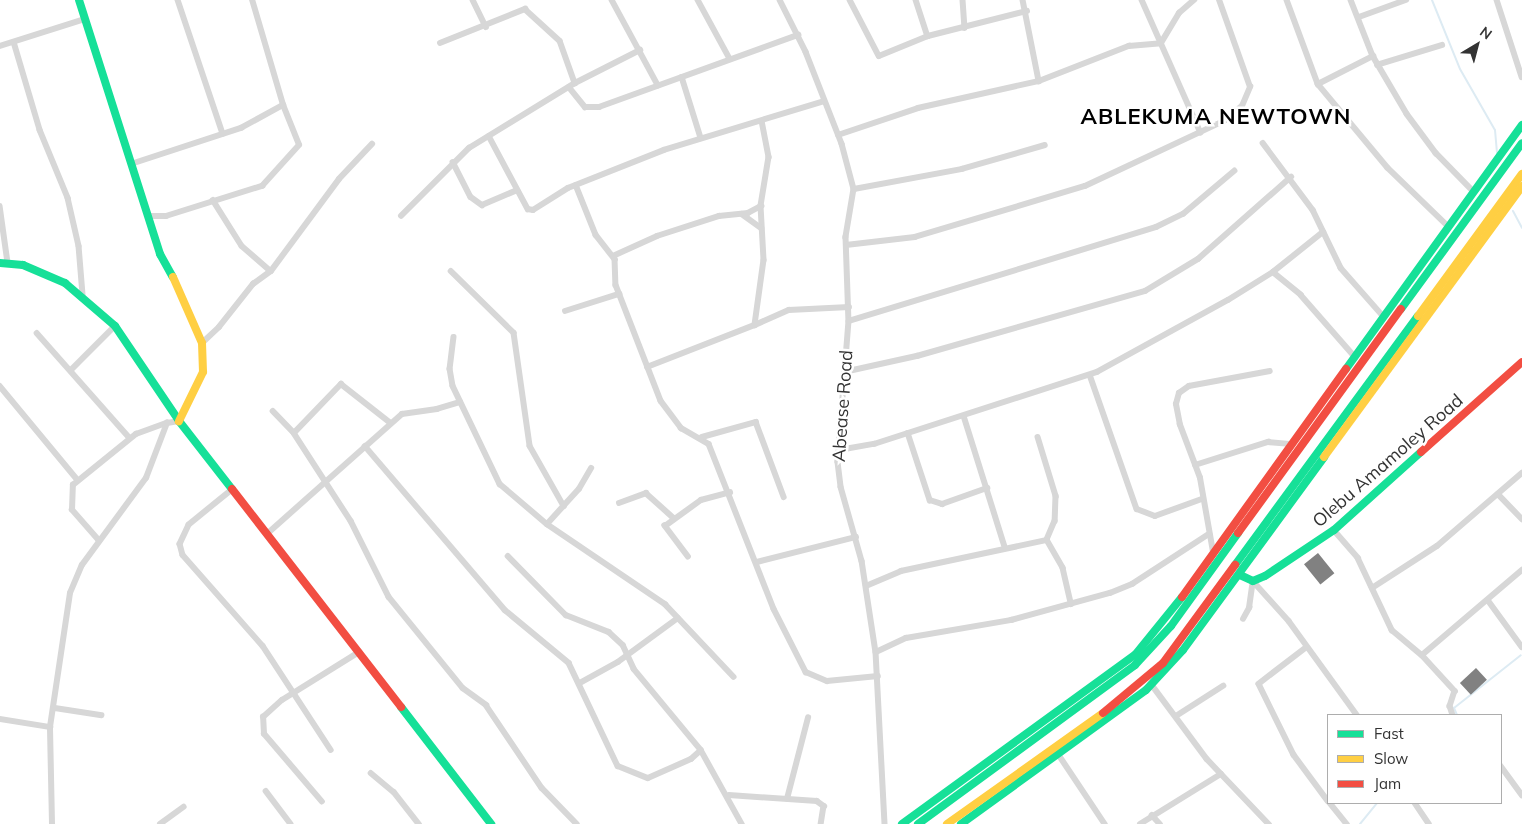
<!DOCTYPE html>
<html>
<head>
<meta charset="utf-8">
<style>
  body { margin:0 }
  #map { position:relative; width:1522px; height:824px; overflow:hidden; background:#fff; font-family:Mulish,sans-serif }
  div>[style] { position:absolute }
  [style*='--x'] { left:calc(var(--x)*1px); top:calc(var(--y)*1px); width:calc(var(--w)*1px); rotate:calc(var(--a)*1deg) }
  .stream>* { height:2px; margin:-1px; padding:0 1px; transform-origin:1px; border-radius:1px; background:#ddebf3 }
  .building>* { inset:0; background:#818181; transform-origin:0 0 }
  .street>* { height:5.5px; margin:-2.75px; padding:0 2.75px; transform-origin:2.75px; border-radius:2.75px; background:#d7d7d7 }
  .fast>* { height:8px; margin:-4px; padding:0 4px; transform-origin:4px; border-radius:4px; background:#16e098 }
  .slow>* { height:8px; margin:-4px; padding:0 4px; transform-origin:4px; border-radius:4px; background:#ffcf43 }
  .jam>* { height:8px; margin:-4px; padding:0 4px; transform-origin:4px; border-radius:4px; background:#f24e42 }
  span { translate:-50% -50%; white-space:nowrap; text-align:center; line-height:1.15; -webkit-text-stroke:5px #fff; paint-order:stroke }
  .street-label { font-size:18px; color:#333 }
  .district-label { font-size:22px; color:#000; font-weight:700; letter-spacing:1px }
  .legend { position:absolute; left:1327px; top:714px; width:175px; height:90px; box-sizing:border-box; background:#fff; border:1px solid #adadad; margin:0; padding:6px 9px; list-style:none; font-size:15px; color:#333 }
  .legend li { display:flex; align-items:center; gap:10px; height:25px }
  .legend b { width:25px; border:1px solid #adadad }
  .north { position:absolute; left:1452px; top:20px; width:50px; height:50px; -webkit-text-stroke:4px #fff; paint-order:stroke; rotate:37deg; font-size:14px; font-weight:700; line-height:20px; text-align:center; color:#333 }
  .north::after { content:''; display:block; margin:auto; width:18px; height:22px; background:#333; clip-path:polygon(50% 0,100% 100%,50% 72%,0 100%) }
</style>
</head>
<body>
<div id="map">
  <div class="stream">
    <i style="--x:1432;--y:0;--w:74;--a:67.9"></i>
    <i style="--x:1460;--y:69;--w:70;--a:60.2"></i>
    <i style="--x:1495;--y:130;--w:23;--a:85"></i>
    <i style="--x:1513;--y:211;--w:19;--a:62"></i>
    <i style="--x:1457;--y:715;--w:8;--a:-113"></i>
    <i style="--x:1454;--y:708;--w:85;--a:-38.3"></i>
    <i style="--x:1360;--y:824;--w:27;--a:-51"></i>
  </div>
  <div class="building">
    <i style="left:1318px;top:553px;width:26px;height:18px;rotate:51deg"></i>
    <i style="left:1476px;top:668px;width:16px;height:22px;rotate:47deg"></i>
  </div>
  <div class="street">
    <i style="--x:178;--y:0;--w:141;--a:71.4"></i>
    <i style="--x:473;--y:0;--w:30;--a:64"></i>
    <i style="--x:612;--y:0;--w:97;--a:61.6"></i>
    <i style="--x:698;--y:0;--w:67;--a:61.5"></i>
    <i style="--x:780;--y:0;--w:58;--a:63.4"></i>
    <i style="--x:806;--y:52;--w:99;--a:68.6"></i>
    <i style="--x:842;--y:144;--w:47;--a:75.1"></i>
    <i style="--x:854;--y:189;--w:49;--a:99.5"></i>
    <i style="--x:846;--y:237;--w:84;--a:88"></i>
    <i style="--x:849;--y:321;--w:141;--a:94.5"></i>
    <i style="--x:838;--y:462;--w:25;--a:83"></i>
    <i style="--x:841;--y:487;--w:77;--a:74.2"></i>
    <i style="--x:862;--y:561;--w:92;--a:81.3"></i>
    <i style="--x:876;--y:652;--w:172;--a:87"></i>
    <i style="--x:850;--y:0;--w:63;--a:62.6"></i>
    <i style="--x:879;--y:56;--w:53;--a:-22.2"></i>
    <i style="--x:928;--y:36;--w:102;--a:-14.2"></i>
    <i style="--x:916;--y:0;--w:38;--a:72"></i>
    <i style="--x:963;--y:0;--w:28;--a:86"></i>
    <i style="--x:1023;--y:0;--w:83;--a:78.8"></i>
    <i style="--x:1142;--y:0;--w:145;--a:66.1"></i>
    <i style="--x:1287;--y:0;--w:90;--a:69.7"></i>
    <i style="--x:1318;--y:84;--w:109;--a:50.2"></i>
    <i style="--x:1388;--y:168;--w:85;--a:44"></i>
    <i style="--x:1351;--y:0;--w:60;--a:68.6"></i>
    <i style="--x:1373;--y:56;--w:67;--a:59.6"></i>
    <i style="--x:1407;--y:114;--w:49;--a:53.4"></i>
    <i style="--x:1436;--y:153;--w:54;--a:45.7"></i>
    <i style="--x:1497;--y:0;--w:81;--a:72"></i>
    <i style="--x:1359;--y:17;--w:50;--a:-19.9"></i>
    <i style="--x:14;--y:42;--w:92;--a:73.5"></i>
    <i style="--x:40;--y:130;--w:74;--a:67.6"></i>
    <i style="--x:68;--y:198;--w:49;--a:77.1"></i>
    <i style="--x:79;--y:246;--w:49;--a:85.3"></i>
    <i style="--x:440;--y:43;--w:92;--a:-21.8"></i>
    <i style="--x:525;--y:9;--w:47;--a:42.4"></i>
    <i style="--x:560;--y:41;--w:45;--a:70.3"></i>
    <i style="--x:0;--y:46;--w:89;--a:-17.6"></i>
    <i style="--x:1377;--y:65;--w:68;--a:-17.1"></i>
    <i style="--x:682;--y:77;--w:64;--a:72.7"></i>
    <i style="--x:1318;--y:84;--w:62;--a:-27"></i>
    <i style="--x:569;--y:87;--w:26;--a:51"></i>
    <i style="--x:585;--y:107;--w:14;--a:0"></i>
    <i style="--x:599;--y:107;--w:212;--a:-19.9"></i>
    <i style="--x:762;--y:121;--w:37;--a:79"></i>
    <i style="--x:769;--y:157;--w:50;--a:99.3"></i>
    <i style="--x:761;--y:206;--w:54;--a:86.8"></i>
    <i style="--x:764;--y:260;--w:66;--a:97.9"></i>
    <i style="--x:755;--y:325;--w:37;--a:-24"></i>
    <i style="--x:789;--y:310;--w:60;--a:-2.9"></i>
    <i style="--x:838;--y:135;--w:84;--a:-18.6"></i>
    <i style="--x:918;--y:108;--w:124;--a:-12.6"></i>
    <i style="--x:1039;--y:81;--w:97;--a:-21.3"></i>
    <i style="--x:1129;--y:46;--w:32;--a:-5"></i>
    <i style="--x:1161;--y:43;--w:35;--a:-59"></i>
    <i style="--x:1179;--y:13;--w:20;--a:-41"></i>
    <i style="--x:489;--y:136;--w:83;--a:61.9"></i>
    <i style="--x:528;--y:209;--w:5;--a:11"></i>
    <i style="--x:533;--y:210;--w:41;--a:-32.2"></i>
    <i style="--x:568;--y:188;--w:103;--a:-21.6"></i>
    <i style="--x:664;--y:150;--w:167;--a:-17"></i>
    <i style="--x:1263;--y:143;--w:84;--a:53.3"></i>
    <i style="--x:1313;--y:210;--w:64;--a:64.2"></i>
    <i style="--x:1341;--y:268;--w:65;--a:48.7"></i>
    <i style="--x:453;--y:162;--w:39;--a:63"></i>
    <i style="--x:471;--y:197;--w:14;--a:36"></i>
    <i style="--x:482;--y:205;--w:38;--a:-23"></i>
    <i style="--x:134;--y:163;--w:113;--a:-18.1"></i>
    <i style="--x:241;--y:128;--w:48;--a:-28.7"></i>
    <i style="--x:283;--y:105;--w:109;--a:-106.4"></i>
    <i style="--x:576;--y:185;--w:54;--a:68.2"></i>
    <i style="--x:596;--y:235;--w:31;--a:52"></i>
    <i style="--x:615;--y:259;--w:26;--a:88"></i>
    <i style="--x:616;--y:285;--w:124;--a:68.8"></i>
    <i style="--x:661;--y:401;--w:34;--a:53"></i>
    <i style="--x:681;--y:428;--w:32;--a:30"></i>
    <i style="--x:709;--y:444;--w:177;--a:68.5"></i>
    <i style="--x:774;--y:609;--w:71;--a:63.1"></i>
    <i style="--x:806;--y:672;--w:23;--a:23"></i>
    <i style="--x:827;--y:681;--w:51;--a:-5.6"></i>
    <i style="--x:854;--y:189;--w:110;--a:-10.5"></i>
    <i style="--x:962;--y:169;--w:86;--a:-16.1"></i>
    <i style="--x:213;--y:200;--w:54;--a:57.8"></i>
    <i style="--x:242;--y:246;--w:38;--a:41"></i>
    <i style="--x:0;--y:206;--w:58;--a:82"></i>
    <i style="--x:742;--y:214;--w:24;--a:36"></i>
    <i style="--x:149;--y:216;--w:17;--a:0"></i>
    <i style="--x:166;--y:216;--w:101;--a:-17.4"></i>
    <i style="--x:262;--y:186;--w:55;--a:-47.9"></i>
    <i style="--x:299;--y:145;--w:43;--a:-111.8"></i>
    <i style="--x:401;--y:216;--w:96;--a:-45"></i>
    <i style="--x:469;--y:148;--w:124;--a:-31.5"></i>
    <i style="--x:575;--y:83;--w:73;--a:-26.9"></i>
    <i style="--x:846;--y:245;--w:69;--a:-6.6"></i>
    <i style="--x:915;--y:237;--w:177;--a:-16.7"></i>
    <i style="--x:1085;--y:186;--w:153;--a:-25.1"></i>
    <i style="--x:1224;--y:121;--w:23;--a:-40"></i>
    <i style="--x:1242;--y:106;--w:21;--a:-67"></i>
    <i style="--x:1250;--y:87;--w:92;--a:-109.6"></i>
    <i style="--x:613;--y:256;--w:48;--a:-24.4"></i>
    <i style="--x:657;--y:236;--w:65;--a:-17.9"></i>
    <i style="--x:719;--y:216;--w:29;--a:-6"></i>
    <i style="--x:748;--y:213;--w:15;--a:-28"></i>
    <i style="--x:451;--y:271;--w:88;--a:44.5"></i>
    <i style="--x:514;--y:333;--w:114;--a:81.9"></i>
    <i style="--x:530;--y:446;--w:69;--a:60.5"></i>
    <i style="--x:1273;--y:272;--w:36;--a:39"></i>
    <i style="--x:1301;--y:295;--w:82;--a:48.9"></i>
    <i style="--x:565;--y:311;--w:57;--a:-17.5"></i>
    <i style="--x:849;--y:321;--w:321;--a:-17"></i>
    <i style="--x:1156;--y:227;--w:30;--a:-26"></i>
    <i style="--x:1183;--y:214;--w:67;--a:-40.1"></i>
    <i style="--x:37;--y:333;--w:140;--a:48.5"></i>
    <i style="--x:454;--y:337;--w:32;--a:97"></i>
    <i style="--x:450;--y:369;--w:17;--a:80"></i>
    <i style="--x:453;--y:386;--w:109;--a:64.4"></i>
    <i style="--x:500;--y:484;--w:62;--a:40.4"></i>
    <i style="--x:547;--y:524;--w:143;--a:34.1"></i>
    <i style="--x:665;--y:604;--w:100;--a:46.6"></i>
    <i style="--x:202;--y:343;--w:23;--a:-43"></i>
    <i style="--x:219;--y:327;--w:55;--a:-51.7"></i>
    <i style="--x:253;--y:284;--w:22;--a:-36"></i>
    <i style="--x:271;--y:271;--w:114;--a:-53.5"></i>
    <i style="--x:339;--y:179;--w:48;--a:-46.7"></i>
    <i style="--x:647;--y:367;--w:116;--a:-21.3"></i>
    <i style="--x:71;--y:370;--w:62;--a:-45"></i>
    <i style="--x:844;--y:372;--w:75;--a:-12.4"></i>
    <i style="--x:917;--y:356;--w:237;--a:-15.9"></i>
    <i style="--x:1145;--y:291;--w:62;--a:-31.1"></i>
    <i style="--x:1198;--y:259;--w:124;--a:-41.4"></i>
    <i style="--x:1090;--y:375;--w:142;--a:70.7"></i>
    <i style="--x:1137;--y:509;--w:19;--a:21"></i>
    <i style="--x:1155;--y:516;--w:50;--a:-19.9"></i>
    <i style="--x:0;--y:386;--w:121;--a:50.4"></i>
    <i style="--x:273;--y:411;--w:30;--a:46"></i>
    <i style="--x:294;--y:433;--w:105;--a:57.1"></i>
    <i style="--x:351;--y:521;--w:85;--a:63.4"></i>
    <i style="--x:389;--y:597;--w:117;--a:50.9"></i>
    <i style="--x:463;--y:688;--w:29;--a:36"></i>
    <i style="--x:486;--y:705;--w:100;--a:56"></i>
    <i style="--x:542;--y:788;--w:50;--a:45.8"></i>
    <i style="--x:964;--y:416;--w:137;--a:72.6"></i>
    <i style="--x:294;--y:433;--w:68;--a:-46.2"></i>
    <i style="--x:341;--y:384;--w:63;--a:38"></i>
    <i style="--x:908;--y:433;--w:71;--a:71.8"></i>
    <i style="--x:930;--y:500;--w:13;--a:18"></i>
    <i style="--x:942;--y:504;--w:48;--a:-19.6"></i>
    <i style="--x:702;--y:437;--w:56;--a:-15.5"></i>
    <i style="--x:756;--y:422;--w:80;--a:69.5"></i>
    <i style="--x:1038;--y:437;--w:62;--a:73"></i>
    <i style="--x:1056;--y:496;--w:25;--a:92"></i>
    <i style="--x:1055;--y:521;--w:21;--a:113"></i>
    <i style="--x:365;--y:446;--w:216;--a:49.5"></i>
    <i style="--x:505;--y:610;--w:83;--a:39.6"></i>
    <i style="--x:569;--y:663;--w:114;--a:64.6"></i>
    <i style="--x:618;--y:766;--w:32;--a:22"></i>
    <i style="--x:648;--y:778;--w:47;--a:-23.8"></i>
    <i style="--x:691;--y:759;--w:13;--a:-42"></i>
    <i style="--x:839;--y:450;--w:36;--a:-10"></i>
    <i style="--x:874;--y:444;--w:234;--a:-17.9"></i>
    <i style="--x:1097;--y:372;--w:149;--a:-28.8"></i>
    <i style="--x:1228;--y:300;--w:53;--a:-31.9"></i>
    <i style="--x:1273;--y:272;--w:64;--a:-38.7"></i>
    <i style="--x:1195;--y:465;--w:77;--a:-17.5"></i>
    <i style="--x:1268;--y:442;--w:24;--a:5"></i>
    <i style="--x:232;--y:490;--w:55;--a:140.9"></i>
    <i style="--x:189;--y:525;--w:21;--a:115"></i>
    <i style="--x:180;--y:544;--w:11;--a:75"></i>
    <i style="--x:183;--y:555;--w:121;--a:48.7"></i>
    <i style="--x:263;--y:646;--w:124;--a:56.8"></i>
    <i style="--x:1498;--y:494;--w:35;--a:46"></i>
    <i style="--x:619;--y:503;--w:29;--a:-20"></i>
    <i style="--x:646;--y:493;--w:38;--a:42"></i>
    <i style="--x:547;--y:524;--w:47;--a:-47.6"></i>
    <i style="--x:579;--y:489;--w:24;--a:-60"></i>
    <i style="--x:1334;--y:530;--w:37;--a:49"></i>
    <i style="--x:1358;--y:558;--w:80;--a:64.7"></i>
    <i style="--x:1392;--y:630;--w:39;--a:40"></i>
    <i style="--x:1422;--y:655;--w:131;--a:-40.4"></i>
    <i style="--x:268;--y:533;--w:179;--a:-41.6"></i>
    <i style="--x:402;--y:414;--w:35;--a:-8"></i>
    <i style="--x:437;--y:409;--w:24;--a:-17"></i>
    <i style="--x:99;--y:541;--w:41;--a:-131.1"></i>
    <i style="--x:72;--y:510;--w:25;--a:-88"></i>
    <i style="--x:73;--y:485;--w:81;--a:-39"></i>
    <i style="--x:136;--y:434;--w:33;--a:-20"></i>
    <i style="--x:1213;--y:552;--w:75;--a:-100"></i>
    <i style="--x:1200;--y:478;--w:57;--a:-110.7"></i>
    <i style="--x:1180;--y:425;--w:21;--a:-101"></i>
    <i style="--x:1176;--y:404;--w:11;--a:-75"></i>
    <i style="--x:1179;--y:393;--w:12;--a:-35"></i>
    <i style="--x:1189;--y:386;--w:82;--a:-10.5"></i>
    <i style="--x:508;--y:556;--w:83;--a:45.5"></i>
    <i style="--x:566;--y:615;--w:46;--a:21.6"></i>
    <i style="--x:609;--y:632;--w:19;--a:43"></i>
    <i style="--x:623;--y:645;--w:26;--a:65"></i>
    <i style="--x:634;--y:669;--w:105;--a:50.4"></i>
    <i style="--x:701;--y:750;--w:85;--a:61"></i>
    <i style="--x:688;--y:557;--w:39;--a:-127"></i>
    <i style="--x:665;--y:526;--w:44;--a:-35.8"></i>
    <i style="--x:701;--y:500;--w:30;--a:-15"></i>
    <i style="--x:757;--y:562;--w:102;--a:-14.2"></i>
    <i style="--x:1253;--y:581;--w:54;--a:48"></i>
    <i style="--x:1289;--y:621;--w:116;--a:54.1"></i>
    <i style="--x:866;--y:586;--w:38;--a:-23"></i>
    <i style="--x:901;--y:571;--w:149;--a:-12"></i>
    <i style="--x:1047;--y:540;--w:32;--a:60"></i>
    <i style="--x:1063;--y:568;--w:37;--a:77"></i>
    <i style="--x:1372;--y:588;--w:77;--a:-32.9"></i>
    <i style="--x:1437;--y:546;--w:112;--a:-40.7"></i>
    <i style="--x:1488;--y:600;--w:58;--a:54.1"></i>
    <i style="--x:1243;--y:619;--w:13;--a:-61"></i>
    <i style="--x:1249;--y:608;--w:27;--a:-82"></i>
    <i style="--x:1306;--y:648;--w:59;--a:142.5"></i>
    <i style="--x:1259;--y:684;--w:79;--a:63.8"></i>
    <i style="--x:1294;--y:755;--w:57;--a:53.5"></i>
    <i style="--x:876;--y:652;--w:33;--a:-25"></i>
    <i style="--x:906;--y:638;--w:107;--a:-9.7"></i>
    <i style="--x:1011;--y:620;--w:103;--a:-15.3"></i>
    <i style="--x:1110;--y:593;--w:24;--a:-22"></i>
    <i style="--x:1132;--y:584;--w:92;--a:-33"></i>
    <i style="--x:1422;--y:655;--w:49;--a:47.5"></i>
    <i style="--x:1455;--y:691;--w:16;--a:108"></i>
    <i style="--x:1450;--y:706;--w:9;--a:72"></i>
    <i style="--x:580;--y:683;--w:43;--a:-28.9"></i>
    <i style="--x:618;--y:662;--w:74;--a:-36.3"></i>
    <i style="--x:1152;--y:685;--w:92;--a:53.4"></i>
    <i style="--x:1207;--y:759;--w:90;--a:46.4"></i>
    <i style="--x:55;--y:708;--w:47;--a:8.7"></i>
    <i style="--x:1176;--y:716;--w:56;--a:-32.6"></i>
    <i style="--x:0;--y:719;--w:51;--a:9.1"></i>
    <i style="--x:1059;--y:755;--w:83;--a:56.3"></i>
    <i style="--x:1501;--y:766;--w:36;--a:54"></i>
    <i style="--x:371;--y:773;--w:30;--a:40"></i>
    <i style="--x:394;--y:792;--w:41;--a:52"></i>
    <i style="--x:266;--y:791;--w:41;--a:52.9"></i>
    <i style="--x:729;--y:795;--w:88;--a:3.9"></i>
    <i style="--x:817;--y:801;--w:9;--a:36"></i>
    <i style="--x:824;--y:806;--w:18;--a:99"></i>
    <i style="--x:787;--y:799;--w:84;--a:-75.5"></i>
    <i style="--x:322;--y:802;--w:89;--a:-130.5"></i>
    <i style="--x:264;--y:734;--w:17;--a:-93"></i>
    <i style="--x:263;--y:717;--w:25;--a:-42"></i>
    <i style="--x:282;--y:700;--w:91;--a:-31.9"></i>
    <i style="--x:1330;--y:803;--w:27;--a:51"></i>
    <i style="--x:1415;--y:803;--w:25;--a:56"></i>
    <i style="--x:1152;--y:815;--w:12;--a:48"></i>
    <i style="--x:52;--y:824;--w:97;--a:-91.2"></i>
    <i style="--x:50;--y:727;--w:135;--a:-81.5"></i>
    <i style="--x:70;--y:593;--w:30;--a:-67"></i>
    <i style="--x:82;--y:565;--w:108;--a:-53.7"></i>
    <i style="--x:146;--y:478;--w:59;--a:-69.1"></i>
    <i style="--x:167;--y:423;--w:12;--a:-9"></i>
    <i style="--x:160;--y:824;--w:29;--a:-36"></i>
    <i style="--x:1140;--y:824;--w:95;--a:-31.7"></i>
  </div>
  <div class="fast">
    <i style="--x:79;--y:0;--w:267;--a:72.3"></i>
    <i style="--x:160;--y:254;--w:26;--a:61"></i>
    <i style="--x:0;--y:263;--w:23;--a:5"></i>
    <i style="--x:23;--y:265;--w:46;--a:23.2"></i>
    <i style="--x:65;--y:283;--w:66;--a:40.7"></i>
    <i style="--x:115;--y:326;--w:115;--a:56"></i>
    <i style="--x:179;--y:421;--w:86;--a:52.1"></i>
    <i style="--x:1401;--y:309;--w:205;--a:-53.9"></i>
    <i style="--x:1346;--y:369;--w:301;--a:-54.2"></i>
    <i style="--x:1235;--y:565;--w:309;--a:-53.7"></i>
    <i style="--x:1240;--y:575;--w:14;--a:25"></i>
    <i style="--x:1253;--y:581;--w:13;--a:-23"></i>
    <i style="--x:1265;--y:576;--w:83;--a:-33.7"></i>
    <i style="--x:1334;--y:530;--w:117;--a:-41.9"></i>
    <i style="--x:401;--y:707;--w:148;--a:52.4"></i>
    <i style="--x:902;--y:824;--w:288;--a:-36"></i>
    <i style="--x:1135;--y:655;--w:75;--a:-51"></i>
    <i style="--x:918;--y:824;--w:269;--a:-36.2"></i>
    <i style="--x:1135;--y:665;--w:53;--a:-47.3"></i>
    <i style="--x:1171;--y:626;--w:115;--a:-54.2"></i>
    <i style="--x:961;--y:824;--w:228;--a:-35.9"></i>
    <i style="--x:1146;--y:690;--w:54;--a:-47.2"></i>
    <i style="--x:1183;--y:650;--w:239;--a:-53.8"></i>
  </div>
  <div class="slow">
    <i style="--x:173;--y:277;--w:72;--a:66.3"></i>
    <i style="--x:202;--y:343;--w:29;--a:88"></i>
    <i style="--x:203;--y:372;--w:55;--a:116.1"></i>
    <i style="--x:1418;--y:316;--w:176;--a:-53.8"></i>
    <i style="--x:1324;--y:457;--w:336;--a:-53.8"></i>
    <i style="--x:947;--y:824;--w:191;--a:-35.4"></i>
  </div>
  <div class="jam">
    <i style="--x:1421;--y:452;--w:135;--a:-41.7"></i>
    <i style="--x:232;--y:489;--w:276;--a:52.2"></i>
    <i style="--x:1238;--y:533;--w:277;--a:-54"></i>
    <i style="--x:1182;--y:597;--w:281;--a:-54.3"></i>
    <i style="--x:1103;--y:713;--w:78;--a:-39.8"></i>
    <i style="--x:1163;--y:663;--w:122;--a:-53.7"></i>
  </div>
  <div class="street-label">
    <span style="left:843px;top:406px;rotate:-86deg">Abease Road</span>
    <span style="left:1388px;top:461px;rotate:-41deg">Olebu Amamoley Road</span>
  </div>
  <div class="district-label">
    <span style="left:1216px;top:117px">ABLEKUMA NEWTOWN</span>
  </div>
  <ul class="legend">
  <li><b style="height:6px;background:#16e098"></b>Fast</li>
  <li><b style="height:6px;background:#ffcf43"></b>Slow</li>
  <li><b style="height:6px;background:#f24e42"></b>Jam</li>
  </ul>
  <div class="north">N</div>
</div>
</body>
</html>
